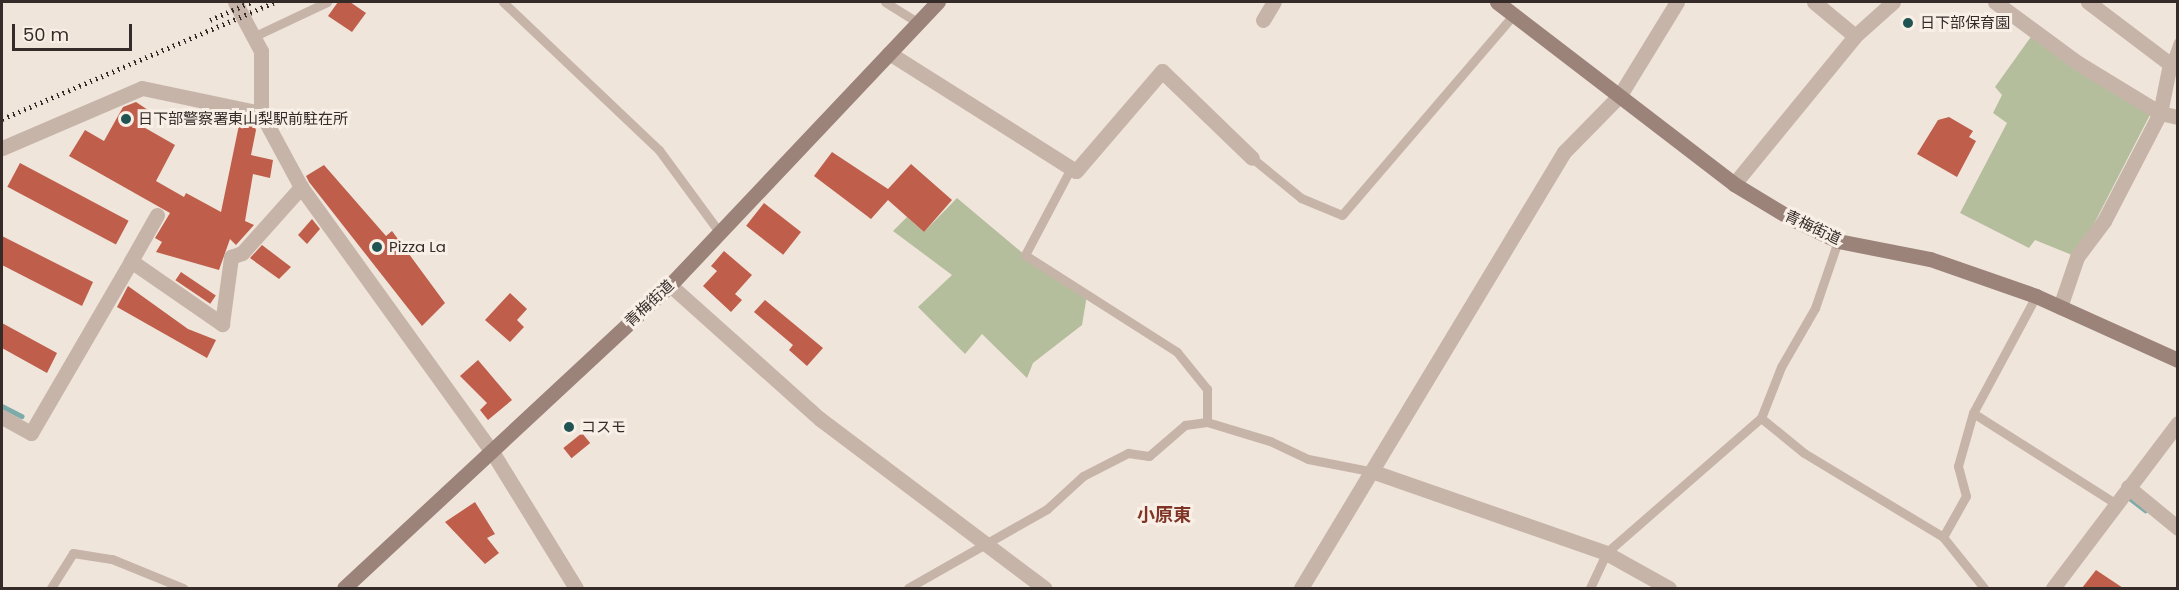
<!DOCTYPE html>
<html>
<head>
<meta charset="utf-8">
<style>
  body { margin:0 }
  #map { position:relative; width:2179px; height:590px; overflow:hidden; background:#f0e5db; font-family:Poppins,"Noto Sans JP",sans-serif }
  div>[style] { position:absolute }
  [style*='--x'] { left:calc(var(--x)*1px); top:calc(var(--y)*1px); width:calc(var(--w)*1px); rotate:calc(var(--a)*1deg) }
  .green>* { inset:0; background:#b5be9c }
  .stream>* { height:4.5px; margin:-2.25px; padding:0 2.25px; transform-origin:2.25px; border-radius:2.25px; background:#7cabaa }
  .building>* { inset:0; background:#be5e4b; transform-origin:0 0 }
  .service>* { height:9px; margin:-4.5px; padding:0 4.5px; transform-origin:4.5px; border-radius:4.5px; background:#c7b4a8 }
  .minor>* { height:15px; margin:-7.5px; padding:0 7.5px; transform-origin:7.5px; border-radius:7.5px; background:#c7b4a8 }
  .tertiary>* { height:15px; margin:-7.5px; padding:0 7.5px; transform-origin:7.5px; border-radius:7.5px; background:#c7b4a8 }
  .secondary>* { height:15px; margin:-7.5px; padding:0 7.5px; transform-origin:7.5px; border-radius:7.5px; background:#9b837a }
  .rail>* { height:4.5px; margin-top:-2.25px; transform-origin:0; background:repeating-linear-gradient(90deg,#352b28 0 1.5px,transparent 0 6px) }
  .dots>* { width:16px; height:16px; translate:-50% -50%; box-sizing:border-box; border:3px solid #f8efe7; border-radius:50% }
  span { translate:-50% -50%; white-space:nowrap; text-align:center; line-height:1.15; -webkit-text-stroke:6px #f8efe7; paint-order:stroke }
  .poi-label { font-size:15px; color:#352b28 }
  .left { translate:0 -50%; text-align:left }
  .street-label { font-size:15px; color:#352b28 }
  .quarter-label { font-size:18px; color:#7f3426; font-weight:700 }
  .frame { position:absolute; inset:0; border:3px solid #352b28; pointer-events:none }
  .scale { position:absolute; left:12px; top:24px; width:120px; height:27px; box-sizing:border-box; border:3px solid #352b28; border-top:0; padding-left:8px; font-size:18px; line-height:21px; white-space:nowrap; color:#352b28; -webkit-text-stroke:4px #f8efe7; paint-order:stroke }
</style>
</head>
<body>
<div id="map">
  <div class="green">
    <i style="clip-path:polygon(2035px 31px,2155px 105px,2077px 257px,2035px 240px,2029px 248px,1960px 213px,2007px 123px,1993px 113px,2002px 95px,1995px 87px)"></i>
    <i style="clip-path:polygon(957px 198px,1025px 255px,1087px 295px,1082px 325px,1033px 363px,1027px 378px,982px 334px,965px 354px,918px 307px,952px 275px,893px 231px,907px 217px,924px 232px)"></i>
  </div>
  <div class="stream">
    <i style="--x:2;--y:406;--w:22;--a:27"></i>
    <i style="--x:2131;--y:499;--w:18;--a:38"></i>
  </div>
  <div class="building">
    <i style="clip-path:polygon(338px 2px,350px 2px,366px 13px,352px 32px,328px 16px)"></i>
    <i style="clip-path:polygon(136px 102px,148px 110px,140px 125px,175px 145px,156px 181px,184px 197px,186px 193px,221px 212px,239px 125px,252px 121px,256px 130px,251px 155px,273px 160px,270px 178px,253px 174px,245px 221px,254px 225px,236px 245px,230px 239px,219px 270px,156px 252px,162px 242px,155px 238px,170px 213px,69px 156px,85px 130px,104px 141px,123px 107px)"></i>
    <i style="clip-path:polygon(1949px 117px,1973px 131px,1969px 137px,1976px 141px,1957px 177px,1917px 154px,1938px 120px)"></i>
    <i style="clip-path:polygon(832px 152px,888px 189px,911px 164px,952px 200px,924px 232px,888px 200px,871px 219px,814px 176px)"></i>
    <i style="left:20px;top:163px;width:123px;height:27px;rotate:28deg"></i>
    <i style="clip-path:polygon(324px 165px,386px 236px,392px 231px,445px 303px,422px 326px,309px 182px,306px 176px)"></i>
    <i style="left:764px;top:203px;width:47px;height:29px;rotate:38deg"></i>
    <i style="clip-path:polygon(312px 219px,320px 229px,307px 244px,298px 235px)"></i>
    <i style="clip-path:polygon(2px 236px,93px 282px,82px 306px,2px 265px)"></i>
    <i style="clip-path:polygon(262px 245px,291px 267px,279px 279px,250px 258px)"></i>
    <i style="clip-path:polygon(724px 251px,752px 275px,735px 294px,742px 300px,731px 312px,703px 286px,717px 271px,711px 266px)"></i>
    <i style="left:181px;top:272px;width:42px;height:10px;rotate:34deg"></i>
    <i style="clip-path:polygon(128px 286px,188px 329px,216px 340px,207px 358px,117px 307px)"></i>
    <i style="clip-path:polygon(510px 293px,527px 309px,517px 320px,524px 327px,510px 342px,485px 320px)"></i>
    <i style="clip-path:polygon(765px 300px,823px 348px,807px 366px,789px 350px,793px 345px,754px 312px)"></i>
    <i style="clip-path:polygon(2px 323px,57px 353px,47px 373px,2px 348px)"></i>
    <i style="clip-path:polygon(478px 360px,512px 400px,488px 420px,480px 410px,487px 403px,460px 376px)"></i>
    <i style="left:582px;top:433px;width:13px;height:24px;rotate:51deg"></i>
    <i style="clip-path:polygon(475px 502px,495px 534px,487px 538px,499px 553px,485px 564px,445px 522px)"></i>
    <i style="clip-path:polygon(2096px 570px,2123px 588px,2082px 588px)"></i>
  </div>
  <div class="service">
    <i style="--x:503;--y:2;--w:215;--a:43.5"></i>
    <i style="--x:659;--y:150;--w:103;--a:53.7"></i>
    <i style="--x:885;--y:2;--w:39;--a:32"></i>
    <i style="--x:255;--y:36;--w:80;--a:-25.3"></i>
    <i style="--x:2170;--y:64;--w:23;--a:-70"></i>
    <i style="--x:1252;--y:158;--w:63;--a:39.2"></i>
    <i style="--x:1301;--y:198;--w:44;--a:22.5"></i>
    <i style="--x:1342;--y:215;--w:265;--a:-49.4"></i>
    <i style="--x:1071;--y:168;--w:98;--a:117.9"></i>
    <i style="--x:1025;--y:255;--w:180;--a:32.5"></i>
    <i style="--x:1177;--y:352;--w:48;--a:51"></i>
    <i style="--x:1207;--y:389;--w:33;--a:90"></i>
    <i style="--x:1207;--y:422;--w:66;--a:16.8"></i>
    <i style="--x:1270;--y:441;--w:42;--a:25.3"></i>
    <i style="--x:1308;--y:459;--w:67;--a:11.1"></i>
    <i style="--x:1973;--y:413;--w:168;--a:32.4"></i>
    <i style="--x:1761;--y:418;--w:55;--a:39.1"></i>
    <i style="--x:1804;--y:453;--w:162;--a:31.1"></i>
    <i style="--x:1943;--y:537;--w:65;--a:51.2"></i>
    <i style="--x:1943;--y:537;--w:47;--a:-60.7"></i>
    <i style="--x:1966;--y:496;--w:31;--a:-105"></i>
    <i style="--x:1958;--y:466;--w:55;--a:-74.2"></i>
    <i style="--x:1973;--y:413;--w:133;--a:-61.7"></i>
    <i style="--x:51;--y:588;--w:41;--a:-57.8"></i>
    <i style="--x:73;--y:553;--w:39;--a:9"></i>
    <i style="--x:112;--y:559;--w:77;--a:22.2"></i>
    <i style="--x:908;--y:588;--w:160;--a:-29.6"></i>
    <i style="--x:1047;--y:509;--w:49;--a:-42.5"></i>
    <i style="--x:1083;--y:476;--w:51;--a:-27.1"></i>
    <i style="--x:1128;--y:453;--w:21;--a:8"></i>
    <i style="--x:1149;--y:456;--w:48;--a:-40.7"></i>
    <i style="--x:1185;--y:425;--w:22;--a:-8"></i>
    <i style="--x:1590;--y:588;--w:38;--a:-65"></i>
    <i style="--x:1606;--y:553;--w:206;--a:-41.1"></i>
    <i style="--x:1761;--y:418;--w:55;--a:-68.6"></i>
    <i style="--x:1781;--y:367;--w:68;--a:-60"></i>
    <i style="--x:1815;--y:308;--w:71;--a:-71.1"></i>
  </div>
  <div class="minor">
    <i style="--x:1814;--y:2;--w:53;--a:39.7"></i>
    <i style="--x:1995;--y:2;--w:103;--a:36.3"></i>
    <i style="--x:2078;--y:63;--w:96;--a:31.4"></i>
    <i style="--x:2160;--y:113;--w:18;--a:13"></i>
    <i style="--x:1263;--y:20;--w:21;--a:-59"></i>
    <i style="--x:889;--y:53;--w:221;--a:32.3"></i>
    <i style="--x:1076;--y:171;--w:132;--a:-49.3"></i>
    <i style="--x:1162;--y:71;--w:125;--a:44"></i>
    <i style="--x:2;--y:148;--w:152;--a:-23.2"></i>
    <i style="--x:142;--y:88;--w:122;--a:11.9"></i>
    <i style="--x:261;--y:113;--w:62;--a:-90"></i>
    <i style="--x:261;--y:51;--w:55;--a:-118"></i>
    <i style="--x:1734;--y:184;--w:191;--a:-50.7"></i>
    <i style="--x:1855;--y:36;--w:51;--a:-41.8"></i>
    <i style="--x:157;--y:215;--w:53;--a:119.5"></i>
    <i style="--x:131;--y:261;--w:111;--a:34.7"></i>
    <i style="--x:222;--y:324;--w:68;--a:-82.3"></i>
    <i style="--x:231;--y:257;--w:12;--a:-20"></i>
    <i style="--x:242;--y:253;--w:89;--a:-48.2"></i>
    <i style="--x:2060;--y:307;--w:53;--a:-71.2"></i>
    <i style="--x:2077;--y:257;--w:45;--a:-53.1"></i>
    <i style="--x:2104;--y:221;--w:122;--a:-62.6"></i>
    <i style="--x:2160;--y:113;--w:50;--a:-78.5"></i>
    <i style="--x:2170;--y:64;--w:103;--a:-142.9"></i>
    <i style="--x:2;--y:417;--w:33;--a:29"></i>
    <i style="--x:31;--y:433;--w:199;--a:-59.8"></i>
    <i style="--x:1374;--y:472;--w:246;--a:19.2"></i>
    <i style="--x:1606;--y:553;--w:72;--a:29.1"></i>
    <i style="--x:2128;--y:487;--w:65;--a:39.4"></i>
    <i style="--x:1301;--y:588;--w:509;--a:-58.9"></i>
    <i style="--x:1564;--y:152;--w:80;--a:-45.5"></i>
    <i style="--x:1620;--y:95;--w:109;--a:-58.5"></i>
    <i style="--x:2053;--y:588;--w:207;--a:-52.9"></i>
  </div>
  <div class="tertiary">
    <i style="--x:261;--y:113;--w:84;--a:61.6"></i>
    <i style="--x:301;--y:187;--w:324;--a:54.2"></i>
    <i style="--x:491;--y:450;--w:162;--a:58.4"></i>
    <i style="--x:670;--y:285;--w:201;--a:41.8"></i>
    <i style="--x:820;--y:419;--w:281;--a:37"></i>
  </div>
  <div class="secondary">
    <i style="--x:1497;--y:2;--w:299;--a:37.5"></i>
    <i style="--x:1734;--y:184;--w:68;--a:31.1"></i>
    <i style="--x:1792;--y:219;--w:51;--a:25.6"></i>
    <i style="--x:1838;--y:241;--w:94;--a:11.1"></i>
    <i style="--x:1930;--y:259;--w:112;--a:19.2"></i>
    <i style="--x:2036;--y:296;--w:156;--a:24.3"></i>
    <i style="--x:344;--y:588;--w:445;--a:-42.9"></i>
    <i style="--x:670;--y:285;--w:390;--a:-46.6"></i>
  </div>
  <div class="rail">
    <i style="--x:210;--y:20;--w:45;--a:-23.7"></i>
    <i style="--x:2;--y:119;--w:297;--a:-23.2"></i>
  </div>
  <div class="dots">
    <i style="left:1908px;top:23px;background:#205453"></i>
    <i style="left:126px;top:119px;background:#205453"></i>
    <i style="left:377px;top:247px;background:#205453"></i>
    <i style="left:569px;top:427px;background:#205453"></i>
  </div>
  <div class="poi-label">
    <span class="left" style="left:1920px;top:23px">日下部保育園</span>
    <span class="left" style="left:138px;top:119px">日下部警察署東山梨駅前駐在所</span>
    <span class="left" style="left:389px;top:247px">Pizza La</span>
    <span class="left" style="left:581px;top:427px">コスモ</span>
  </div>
  <div class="street-label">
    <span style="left:1813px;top:227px;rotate:25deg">青梅街道</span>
    <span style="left:649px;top:303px;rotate:-43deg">青梅街道</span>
  </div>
  <div class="quarter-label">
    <span style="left:1164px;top:515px">小原東</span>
  </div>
  <div class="frame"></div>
  <div class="scale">50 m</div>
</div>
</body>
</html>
